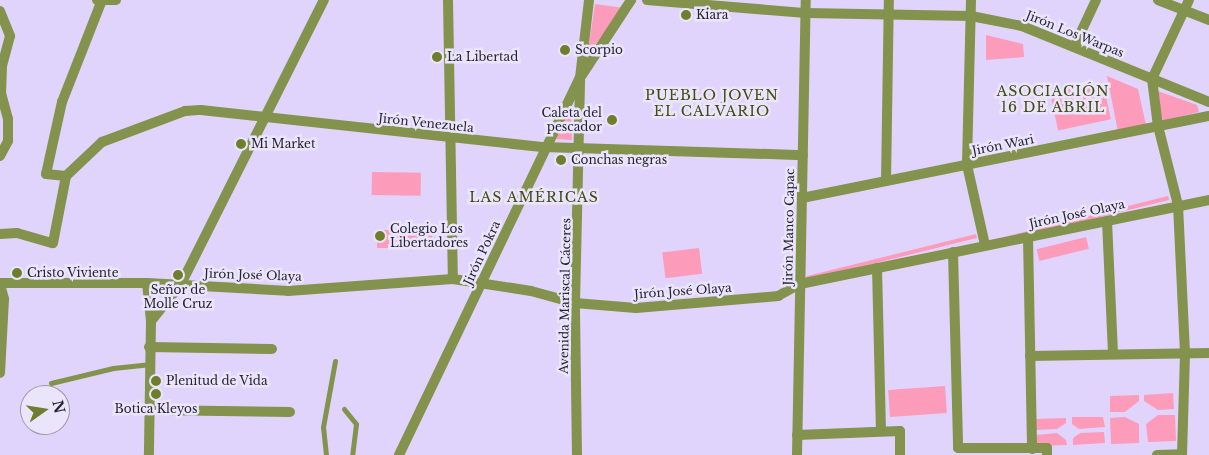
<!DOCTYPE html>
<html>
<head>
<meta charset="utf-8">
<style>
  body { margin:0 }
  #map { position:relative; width:1209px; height:455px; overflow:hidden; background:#e0d4fc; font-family:"Libre Baskerville",serif }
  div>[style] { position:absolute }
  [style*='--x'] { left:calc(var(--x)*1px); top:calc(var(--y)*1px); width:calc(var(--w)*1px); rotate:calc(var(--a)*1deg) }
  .green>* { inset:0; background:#fd9bbb; transform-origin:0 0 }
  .service>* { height:5px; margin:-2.5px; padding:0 2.5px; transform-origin:2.5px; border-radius:2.5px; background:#83924c }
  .minor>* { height:10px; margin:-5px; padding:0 5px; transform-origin:5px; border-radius:5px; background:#83924c }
  .dots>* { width:14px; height:14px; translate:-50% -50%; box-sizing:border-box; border:2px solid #ebe5fc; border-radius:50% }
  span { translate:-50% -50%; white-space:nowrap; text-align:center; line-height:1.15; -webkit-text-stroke:5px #ebe5fc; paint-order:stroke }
  .poi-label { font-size:12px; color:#272331 }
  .left { translate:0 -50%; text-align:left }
  .right { translate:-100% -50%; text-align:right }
  .street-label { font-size:12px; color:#272331 }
  .neighbourhood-label { font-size:14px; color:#424c13; letter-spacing:1px }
  .north { position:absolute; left:20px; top:385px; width:50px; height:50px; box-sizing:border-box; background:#ebe5fc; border:1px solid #9d97ab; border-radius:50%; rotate:77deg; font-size:14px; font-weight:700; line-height:20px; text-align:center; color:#272331 }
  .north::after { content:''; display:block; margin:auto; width:18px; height:22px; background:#6f7e2c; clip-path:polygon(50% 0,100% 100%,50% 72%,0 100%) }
</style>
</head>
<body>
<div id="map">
  <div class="green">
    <i style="clip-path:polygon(595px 4px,624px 8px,589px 52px,588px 51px)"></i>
    <i style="clip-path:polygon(986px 35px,1023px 44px,1024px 57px,986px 60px)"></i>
    <i style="clip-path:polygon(1107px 76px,1138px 89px,1146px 125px,1118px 132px)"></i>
    <i style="left:1103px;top:82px;width:38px;height:54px;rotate:78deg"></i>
    <i style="clip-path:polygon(1155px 90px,1197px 105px,1199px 112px,1163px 121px)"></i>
    <i style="clip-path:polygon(571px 107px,572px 140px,555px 139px)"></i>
    <i style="left:372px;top:172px;width:49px;height:23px;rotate:1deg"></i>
    <i style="left:1168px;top:196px;width:4px;height:184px;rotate:76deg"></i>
    <i style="left:432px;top:230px;width:18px;height:55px;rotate:90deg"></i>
    <i style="left:976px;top:234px;width:4px;height:175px;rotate:76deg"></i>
    <i style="left:1086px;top:237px;width:12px;height:51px;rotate:76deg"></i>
    <i style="left:699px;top:248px;width:26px;height:37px;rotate:83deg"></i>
    <i style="left:945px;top:386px;width:27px;height:57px;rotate:86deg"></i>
    <i style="clip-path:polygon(1173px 393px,1174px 409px,1158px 410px,1144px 401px,1144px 395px)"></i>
    <i style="clip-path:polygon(1139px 395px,1139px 401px,1125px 412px,1110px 412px,1110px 396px)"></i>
    <i style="clip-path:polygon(1158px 415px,1175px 415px,1176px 441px,1148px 442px,1146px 424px)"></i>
    <i style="clip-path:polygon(1072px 417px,1103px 417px,1105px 427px,1079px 429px,1072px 424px)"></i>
    <i style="clip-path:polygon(1125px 417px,1139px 424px,1139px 443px,1111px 444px,1110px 418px)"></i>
    <i style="clip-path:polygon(1066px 418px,1066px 423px,1057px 429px,1035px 430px,1034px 419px)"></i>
    <i style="clip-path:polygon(1104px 432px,1105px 443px,1073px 445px,1073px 438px,1080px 433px)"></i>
    <i style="clip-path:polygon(1057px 433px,1066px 440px,1067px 445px,1036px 446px,1036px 435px)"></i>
  </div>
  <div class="service">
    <i style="--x:51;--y:383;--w:64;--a:-13.6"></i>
    <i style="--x:113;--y:368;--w:36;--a:-6"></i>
    <i style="--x:344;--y:409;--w:19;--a:51"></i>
    <i style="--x:356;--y:424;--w:31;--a:97"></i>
    <i style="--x:326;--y:455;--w:28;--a:-96"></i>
    <i style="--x:323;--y:427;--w:67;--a:-79.7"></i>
  </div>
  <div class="minor">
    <i style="--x:97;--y:0;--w:19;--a:0"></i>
    <i style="--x:448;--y:0;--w:279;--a:89"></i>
    <i style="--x:647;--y:0;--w:160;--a:4.7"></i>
    <i style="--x:806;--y:13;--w:165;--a:1"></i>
    <i style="--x:971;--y:16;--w:52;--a:11.1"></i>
    <i style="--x:1022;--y:26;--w:202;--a:22.1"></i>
    <i style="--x:971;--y:0;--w:165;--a:91.4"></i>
    <i style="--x:967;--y:165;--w:82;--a:77.3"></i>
    <i style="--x:1158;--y:0;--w:55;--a:21.4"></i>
    <i style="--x:0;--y:11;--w:27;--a:68"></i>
    <i style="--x:10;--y:36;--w:31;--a:105"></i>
    <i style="--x:2;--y:66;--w:27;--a:92"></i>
    <i style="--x:1;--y:93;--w:27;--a:75"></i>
    <i style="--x:8;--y:119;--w:22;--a:90"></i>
    <i style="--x:8;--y:141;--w:17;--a:118"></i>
    <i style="--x:1074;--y:47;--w:52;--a:-64.9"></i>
    <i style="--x:582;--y:75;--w:90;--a:-56.8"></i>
    <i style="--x:66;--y:176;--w:50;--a:-43.4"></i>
    <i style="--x:102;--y:142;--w:89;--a:-20.5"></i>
    <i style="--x:185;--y:111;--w:16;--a:-4"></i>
    <i style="--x:201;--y:110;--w:345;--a:6.2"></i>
    <i style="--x:544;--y:147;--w:259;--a:1.8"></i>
    <i style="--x:66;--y:176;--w:20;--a:-174"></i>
    <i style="--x:46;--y:174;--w:74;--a:-77.5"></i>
    <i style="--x:62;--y:102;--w:110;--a:-68.6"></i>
    <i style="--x:886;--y:181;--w:181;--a:-89.1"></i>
    <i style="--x:802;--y:198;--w:415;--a:-11.4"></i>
    <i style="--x:1107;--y:221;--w:133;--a:87.4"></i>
    <i style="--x:0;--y:234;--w:17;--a:-3"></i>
    <i style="--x:17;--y:233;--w:37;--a:16"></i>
    <i style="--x:53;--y:243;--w:68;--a:-79"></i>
    <i style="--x:1028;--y:237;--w:212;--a:88.9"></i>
    <i style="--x:953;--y:252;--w:196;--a:88.5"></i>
    <i style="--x:958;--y:448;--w:89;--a:0"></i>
    <i style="--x:1047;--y:448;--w:7;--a:90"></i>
    <i style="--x:877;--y:268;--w:163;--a:88.6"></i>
    <i style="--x:0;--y:283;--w:147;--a:0"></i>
    <i style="--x:147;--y:283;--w:141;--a:3.2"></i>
    <i style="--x:288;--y:291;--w:165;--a:-4.2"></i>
    <i style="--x:453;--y:279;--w:79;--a:8.7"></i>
    <i style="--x:531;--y:291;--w:46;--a:15.3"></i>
    <i style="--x:575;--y:303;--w:61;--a:4.7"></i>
    <i style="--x:636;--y:308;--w:143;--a:-4.8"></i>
    <i style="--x:778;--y:296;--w:25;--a:-29"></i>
    <i style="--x:800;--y:284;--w:418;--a:-11.6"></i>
    <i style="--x:147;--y:283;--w:38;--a:84"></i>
    <i style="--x:151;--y:321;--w:134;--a:90.9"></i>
    <i style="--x:0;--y:284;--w:16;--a:75"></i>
    <i style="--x:4;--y:299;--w:74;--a:93.1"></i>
    <i style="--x:151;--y:321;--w:48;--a:-51"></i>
    <i style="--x:181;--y:284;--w:318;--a:-63.3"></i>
    <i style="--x:149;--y:347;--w:123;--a:0.9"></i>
    <i style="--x:1030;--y:356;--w:179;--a:-1"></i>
    <i style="--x:149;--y:410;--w:141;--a:0.8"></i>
    <i style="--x:797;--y:435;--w:103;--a:-2.2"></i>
    <i style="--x:900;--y:431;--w:24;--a:90"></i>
    <i style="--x:399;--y:455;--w:418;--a:-64.4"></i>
    <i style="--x:580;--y:78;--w:79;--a:-83.4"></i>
    <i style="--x:577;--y:455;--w:152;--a:-90.8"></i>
    <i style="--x:575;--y:303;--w:224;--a:-88.7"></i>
    <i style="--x:797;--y:455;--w:455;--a:-88.9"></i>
    <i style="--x:1157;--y:455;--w:25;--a:-2"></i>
    <i style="--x:1182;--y:455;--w:102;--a:-88.3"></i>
    <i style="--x:1185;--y:353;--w:148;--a:-92.7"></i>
    <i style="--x:1178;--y:205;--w:81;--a:-104.2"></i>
    <i style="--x:1158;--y:126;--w:47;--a:-97.3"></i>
    <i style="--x:1152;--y:79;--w:87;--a:-64.9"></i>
  </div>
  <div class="dots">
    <i style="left:686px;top:15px;background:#6f7e2c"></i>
    <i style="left:565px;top:50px;background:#6f7e2c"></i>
    <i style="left:437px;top:57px;background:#6f7e2c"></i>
    <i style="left:612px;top:120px;background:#6f7e2c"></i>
    <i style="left:241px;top:144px;background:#6f7e2c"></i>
    <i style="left:561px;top:160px;background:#6f7e2c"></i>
    <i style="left:380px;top:236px;background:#6f7e2c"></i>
    <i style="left:17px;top:273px;background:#6f7e2c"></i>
    <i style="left:178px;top:275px;background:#6f7e2c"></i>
    <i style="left:156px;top:381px;background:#6f7e2c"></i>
    <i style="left:156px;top:394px;background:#6f7e2c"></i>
  </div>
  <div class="poi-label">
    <span class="left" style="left:696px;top:15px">Kiara</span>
    <span class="left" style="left:575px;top:50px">Scorpio</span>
    <span class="left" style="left:447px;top:57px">La Libertad</span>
    <span class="right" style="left:602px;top:120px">Caleta del<br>pescador</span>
    <span class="left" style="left:251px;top:144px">Mi Market</span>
    <span class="left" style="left:571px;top:160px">Conchas negras</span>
    <span class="left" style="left:390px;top:236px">Colegio Los<br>Libertadores</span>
    <span class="left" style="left:27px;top:273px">Cristo Viviente</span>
    <span style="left:178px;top:297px">Señor de<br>Molle Cruz</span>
    <span class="left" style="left:166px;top:381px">Plenitud de Vida</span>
    <span style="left:156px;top:409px">Botica Kleyos</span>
  </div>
  <div class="street-label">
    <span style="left:1075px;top:34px;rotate:22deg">Jirón Los Warpas</span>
    <span style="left:426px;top:123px;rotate:6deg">Jirón Venezuela</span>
    <span style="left:1003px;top:145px;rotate:-11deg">Jirón Wari</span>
    <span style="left:1077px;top:214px;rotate:-12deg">Jirón José Olaya</span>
    <span style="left:789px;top:227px;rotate:-89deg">Jirón Manco Capac</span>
    <span style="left:482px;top:253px;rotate:-65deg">Jirón Pokra</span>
    <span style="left:253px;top:275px;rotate:2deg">Jirón José Olaya</span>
    <span style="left:683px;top:291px;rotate:-4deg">Jirón José Olaya</span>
    <span style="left:565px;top:296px;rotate:-89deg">Avenida Mariscal Cáceres</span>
  </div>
  <div class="neighbourhood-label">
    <span style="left:1053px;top:99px">ASOCIACIÓN<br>16 DE ABRIL</span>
    <span style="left:712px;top:103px">PUEBLO JOVEN<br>EL CALVARIO</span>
    <span style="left:534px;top:197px">LAS AMÉRICAS</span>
  </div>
  <div class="north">N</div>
</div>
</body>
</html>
